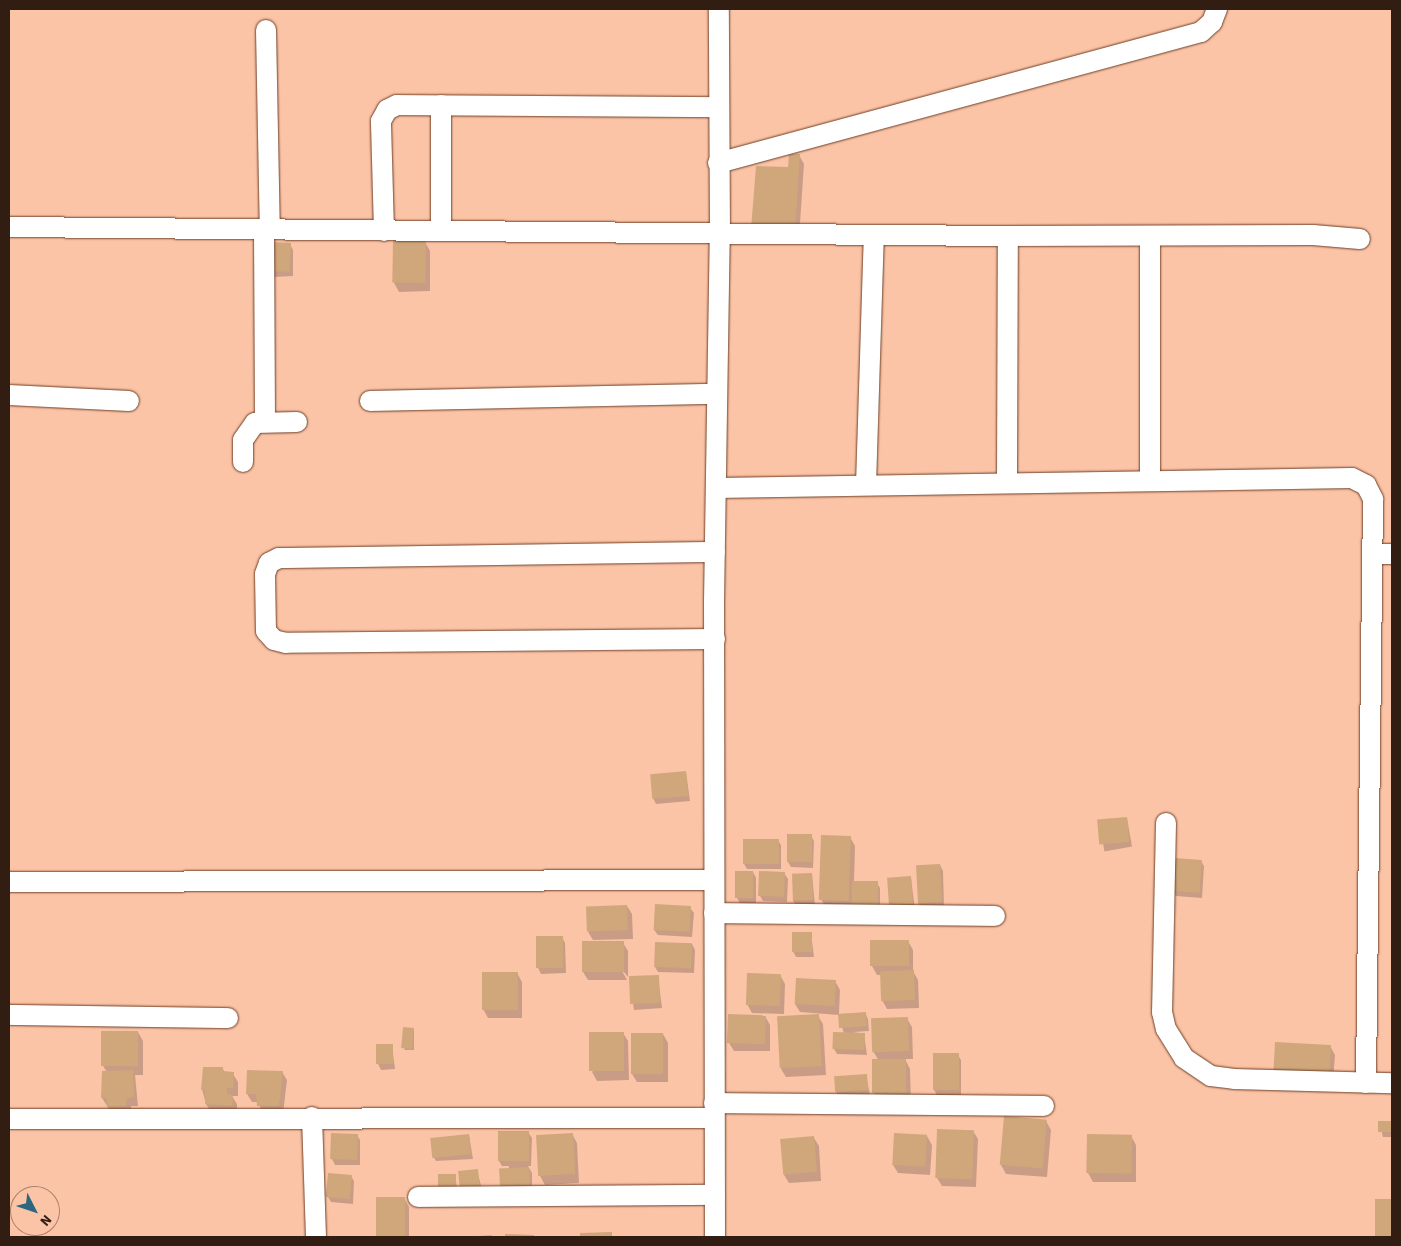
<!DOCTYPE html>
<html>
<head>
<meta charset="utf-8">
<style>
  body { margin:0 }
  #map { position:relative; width:1401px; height:1246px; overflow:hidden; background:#fcc4a7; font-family:"Source Sans 3",sans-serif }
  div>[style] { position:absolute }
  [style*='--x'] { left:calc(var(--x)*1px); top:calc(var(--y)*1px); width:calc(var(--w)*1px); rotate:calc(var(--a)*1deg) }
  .shadow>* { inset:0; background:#0003; transform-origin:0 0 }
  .building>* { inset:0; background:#cfa77b; transform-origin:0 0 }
  .roads { filter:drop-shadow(0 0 1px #6d3f25) drop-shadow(0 0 1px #6d3f25) }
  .minor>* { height:20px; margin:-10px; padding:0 10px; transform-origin:10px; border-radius:10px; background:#fff }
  span { translate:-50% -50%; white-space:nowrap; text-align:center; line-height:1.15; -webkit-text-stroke:4px #fcc4a7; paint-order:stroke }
  .frame { position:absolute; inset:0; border:10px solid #311d12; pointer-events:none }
  .north { position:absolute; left:10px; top:1186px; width:50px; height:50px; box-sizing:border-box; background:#fcc4a7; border:1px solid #ab816b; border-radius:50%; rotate:131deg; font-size:14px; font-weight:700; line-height:20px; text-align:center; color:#311d12 }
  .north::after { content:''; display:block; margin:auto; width:18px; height:22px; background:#2c667f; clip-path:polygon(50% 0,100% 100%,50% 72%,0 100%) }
</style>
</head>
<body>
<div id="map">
  <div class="shadow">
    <i style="clip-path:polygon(799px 155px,804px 164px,799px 239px,757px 167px,789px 169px)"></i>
    <i style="clip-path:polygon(425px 242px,430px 251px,430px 291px,399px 292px,394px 283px)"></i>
    <i style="clip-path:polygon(290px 244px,293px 250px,293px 276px,274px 277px,271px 271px)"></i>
    <i style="clip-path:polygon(686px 772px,690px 801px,656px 804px,653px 798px)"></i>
    <i style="left:1127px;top:818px;width:29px;height:28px;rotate:80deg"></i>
    <i style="clip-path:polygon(811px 836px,814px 841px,813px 868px,791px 867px,788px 862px)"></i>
    <i style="clip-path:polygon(850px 837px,855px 846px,854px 882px,877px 883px,880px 888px,880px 910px,826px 908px,821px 899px)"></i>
    <i style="clip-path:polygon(778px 840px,781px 845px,781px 869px,747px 869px,744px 864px)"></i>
    <i style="clip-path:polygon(1201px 861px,1204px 866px,1202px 898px,1176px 896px,1173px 891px)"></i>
    <i style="clip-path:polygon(940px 865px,943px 871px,944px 907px,922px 908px,918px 903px)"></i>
    <i style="clip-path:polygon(753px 872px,756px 878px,756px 903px,740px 903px,737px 898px)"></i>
    <i style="clip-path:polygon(784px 873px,788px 879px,787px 902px,763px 901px,760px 896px)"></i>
    <i style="clip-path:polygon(812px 874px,815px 906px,797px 906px,793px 901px)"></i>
    <i style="clip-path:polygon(911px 878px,915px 910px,893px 911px)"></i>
    <i style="clip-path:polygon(627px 906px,632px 914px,633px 939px,593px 940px,588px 932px)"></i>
    <i style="clip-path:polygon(690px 908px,694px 913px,692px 937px,658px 935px,654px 930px)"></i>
    <i style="clip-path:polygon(811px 933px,814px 957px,796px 957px,793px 951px)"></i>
    <i style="clip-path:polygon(538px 937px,562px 937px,565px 943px,566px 973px,541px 974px,538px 968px)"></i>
    <i style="clip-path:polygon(908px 941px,913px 950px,913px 971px,918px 980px,919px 1008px,887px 1009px,882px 1000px,881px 975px,877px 975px,872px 966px)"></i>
    <i style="clip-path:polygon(623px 943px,628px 951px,628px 977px,620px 967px,627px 980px,588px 980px,583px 972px)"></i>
    <i style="clip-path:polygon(692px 944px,695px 950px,694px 973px,658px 972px,655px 967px)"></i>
    <i style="clip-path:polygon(517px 973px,522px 982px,522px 1018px,488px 1018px,483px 1009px)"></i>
    <i style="clip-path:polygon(780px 975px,785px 984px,784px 1014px,752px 1013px,747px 1004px)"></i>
    <i style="clip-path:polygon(658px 977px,662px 1008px,634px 1010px,629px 978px)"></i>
    <i style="clip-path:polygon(835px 981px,840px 990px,839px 1014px,865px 1013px,868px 1019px,869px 1031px,853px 1032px,864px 1034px,867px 1055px,837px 1054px,834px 1049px,844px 1034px,839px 1015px,800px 1012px,795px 1004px)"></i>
    <i style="clip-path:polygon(765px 1016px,770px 1025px,770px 1051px,734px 1051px,729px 1043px)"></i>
    <i style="clip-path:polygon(818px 1016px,823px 1024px,826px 1075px,786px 1077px,781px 1069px)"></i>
    <i style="clip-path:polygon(907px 1019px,912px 1027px,913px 1059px,905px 1059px,910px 1069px,911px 1102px,879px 1102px,874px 1093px,879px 1061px,873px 1051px)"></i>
    <i style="clip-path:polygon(414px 1029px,414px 1050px,405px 1050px,404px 1048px)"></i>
    <i style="clip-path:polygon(138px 1032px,143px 1041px,143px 1075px,135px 1075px,138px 1106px,131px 1106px,131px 1115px,113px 1115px,102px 1098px,107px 1072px,103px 1066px)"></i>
    <i style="clip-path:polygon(623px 1033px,628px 1041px,629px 1080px,597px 1081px,592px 1072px)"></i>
    <i style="clip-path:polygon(663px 1034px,668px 1043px,668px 1082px,637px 1082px,632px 1074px)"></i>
    <i style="clip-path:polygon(392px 1046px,395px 1069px,381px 1070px,378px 1064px)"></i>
    <i style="clip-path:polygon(1330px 1046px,1335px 1055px,1333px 1081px,1279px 1078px)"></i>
    <i style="clip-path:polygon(934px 1055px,958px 1055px,961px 1060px,961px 1095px,937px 1095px,934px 1090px)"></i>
    <i style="clip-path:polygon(223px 1069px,225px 1073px,233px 1074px,238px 1082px,238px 1096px,232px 1096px,237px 1104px,237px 1115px,211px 1112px,206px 1104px,202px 1089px)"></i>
    <i style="clip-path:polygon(282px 1072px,287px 1080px,283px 1114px,263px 1114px,258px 1102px,252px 1102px,247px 1094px)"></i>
    <i style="clip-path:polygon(866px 1075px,870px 1095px,839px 1097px,836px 1091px)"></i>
    <i style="clip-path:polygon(1046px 1121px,1051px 1130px,1047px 1177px,1006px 1174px,1001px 1165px)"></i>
    <i style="clip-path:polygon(1379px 1122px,1392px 1122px,1392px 1137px,1383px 1137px)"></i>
    <i style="clip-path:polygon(973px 1131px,978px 1139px,976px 1187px,942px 1186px,937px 1178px)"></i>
    <i style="clip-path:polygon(528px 1132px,532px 1138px,531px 1166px,528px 1166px,532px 1173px,532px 1191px,504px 1192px,509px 1166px,502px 1166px,499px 1161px)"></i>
    <i style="clip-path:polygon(333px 1134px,357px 1135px,360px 1140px,360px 1165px,335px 1165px,332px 1159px)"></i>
    <i style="clip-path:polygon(572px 1134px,577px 1143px,579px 1183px,545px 1185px,540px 1176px,538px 1136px)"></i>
    <i style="clip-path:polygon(469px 1135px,473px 1159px,436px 1161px,433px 1156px)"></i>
    <i style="clip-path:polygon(927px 1136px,932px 1145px,930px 1175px,898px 1173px,893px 1165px)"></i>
    <i style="clip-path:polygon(1131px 1136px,1136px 1145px,1136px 1182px,1093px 1182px,1088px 1173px)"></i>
    <i style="clip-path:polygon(814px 1138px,819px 1146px,821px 1181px,789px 1183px,784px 1175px)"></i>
    <i style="clip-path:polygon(477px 1171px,483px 1192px,465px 1195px)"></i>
    <i style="clip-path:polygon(439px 1175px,455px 1175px,458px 1195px)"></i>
    <i style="clip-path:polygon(351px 1176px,354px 1181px,353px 1204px,331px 1202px,328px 1197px)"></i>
    <i style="clip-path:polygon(377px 1198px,404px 1198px,409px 1207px,409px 1237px,377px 1237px)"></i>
    <i style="left:1392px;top:1200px;width:37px;height:15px;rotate:90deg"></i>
  </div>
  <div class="building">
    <i style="clip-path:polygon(789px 154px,800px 154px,795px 231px,751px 229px,756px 166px,788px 167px)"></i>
    <i style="left:426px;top:241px;width:42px;height:33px;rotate:91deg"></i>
    <i style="left:270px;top:242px;width:21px;height:29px;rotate:3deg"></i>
    <i style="left:686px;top:771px;width:25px;height:36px;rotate:85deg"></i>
    <i style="left:1127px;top:817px;width:25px;height:30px;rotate:85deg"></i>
    <i style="left:787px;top:834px;width:25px;height:28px"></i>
    <i style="left:821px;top:835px;width:30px;height:65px;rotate:2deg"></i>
    <i style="left:743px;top:839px;width:36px;height:25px"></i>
    <i style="left:1174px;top:858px;width:28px;height:33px;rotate:4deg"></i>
    <i style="left:940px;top:864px;width:38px;height:24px;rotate:87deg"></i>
    <i style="left:735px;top:871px;width:18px;height:27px"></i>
    <i style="left:759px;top:871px;width:26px;height:25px;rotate:2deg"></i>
    <i style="left:812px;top:873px;width:27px;height:20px;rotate:88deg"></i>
    <i style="left:911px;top:876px;width:28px;height:24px;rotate:86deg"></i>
    <i style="left:852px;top:881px;width:26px;height:23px"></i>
    <i style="left:655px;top:904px;width:36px;height:26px;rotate:3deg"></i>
    <i style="left:627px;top:905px;width:25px;height:41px;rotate:88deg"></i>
    <i style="left:792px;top:932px;width:20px;height:20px"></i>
    <i style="left:536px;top:936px;width:27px;height:32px"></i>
    <i style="left:909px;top:940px;width:26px;height:39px;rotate:90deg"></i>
    <i style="left:582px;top:941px;width:42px;height:31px"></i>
    <i style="left:655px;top:942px;width:37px;height:25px;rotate:2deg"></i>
    <i style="left:914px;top:970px;width:30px;height:34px;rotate:88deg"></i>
    <i style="left:482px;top:972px;width:36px;height:38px"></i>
    <i style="left:747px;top:973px;width:34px;height:32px;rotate:2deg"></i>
    <i style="left:659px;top:975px;width:28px;height:30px;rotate:88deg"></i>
    <i style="left:796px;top:978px;width:40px;height:26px;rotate:3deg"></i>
    <i style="left:866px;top:1012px;width:14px;height:28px;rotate:86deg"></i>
    <i style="left:728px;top:1014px;width:38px;height:29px;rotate:2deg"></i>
    <i style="left:819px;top:1014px;width:52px;height:42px;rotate:87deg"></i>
    <i style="left:908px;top:1017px;width:34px;height:37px;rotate:88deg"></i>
    <i style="left:403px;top:1027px;width:11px;height:21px;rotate:5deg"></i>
    <i style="left:138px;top:1031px;width:35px;height:37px;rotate:90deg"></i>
    <i style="left:624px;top:1032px;width:39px;height:35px;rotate:90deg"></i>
    <i style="left:833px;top:1032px;width:32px;height:17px;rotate:2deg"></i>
    <i style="left:631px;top:1033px;width:32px;height:41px"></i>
    <i style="left:1275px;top:1042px;width:56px;height:28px;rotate:3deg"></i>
    <i style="left:393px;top:1044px;width:20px;height:17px;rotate:90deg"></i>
    <i style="left:933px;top:1053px;width:26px;height:37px"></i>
    <i style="left:906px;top:1059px;width:34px;height:34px;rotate:90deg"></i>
    <i style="clip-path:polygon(203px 1067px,223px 1067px,223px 1071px,234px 1072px,233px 1088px,227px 1088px,227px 1094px,233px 1095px,232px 1106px,205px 1104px,205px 1090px,201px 1090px)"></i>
    <i style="clip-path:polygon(133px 1070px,134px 1097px,127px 1098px,126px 1106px,107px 1107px,107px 1098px,101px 1098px,102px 1071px)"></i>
    <i style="clip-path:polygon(247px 1070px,283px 1071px,279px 1106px,257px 1106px,256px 1094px,246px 1094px)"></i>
    <i style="left:867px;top:1074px;width:16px;height:33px;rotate:86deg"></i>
    <i style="left:1004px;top:1116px;width:43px;height:49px;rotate:5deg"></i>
    <i style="left:1378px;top:1121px;width:14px;height:11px"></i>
    <i style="left:937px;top:1129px;width:37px;height:49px;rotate:2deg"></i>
    <i style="left:498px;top:1131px;width:31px;height:30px"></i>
    <i style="left:331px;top:1133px;width:27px;height:26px;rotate:2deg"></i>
    <i style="left:573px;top:1133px;width:41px;height:37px;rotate:87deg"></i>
    <i style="left:894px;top:1133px;width:33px;height:32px;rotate:3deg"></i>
    <i style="left:469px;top:1134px;width:20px;height:39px;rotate:84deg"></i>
    <i style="left:1087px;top:1134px;width:45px;height:39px;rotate:1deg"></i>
    <i style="left:814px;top:1136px;width:36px;height:34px;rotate:85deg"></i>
    <i style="left:529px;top:1167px;width:19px;height:30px;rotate:87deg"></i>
    <i style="left:478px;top:1169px;width:18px;height:20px;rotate:84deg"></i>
    <i style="left:328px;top:1173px;width:24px;height:24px;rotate:5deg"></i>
    <i style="left:438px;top:1174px;width:18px;height:16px"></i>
    <i style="left:376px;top:1197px;width:29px;height:40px"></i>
    <i style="left:1375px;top:1199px;width:17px;height:38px"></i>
    <i style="clip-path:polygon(612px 1232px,612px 1237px,580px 1237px,580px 1233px)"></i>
    <i style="clip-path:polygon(505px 1234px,534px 1235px,534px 1237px,505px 1237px)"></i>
    <i style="clip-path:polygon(492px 1235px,492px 1237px,478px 1237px,478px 1236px)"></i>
  </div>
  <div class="roads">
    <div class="minor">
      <i style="--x:266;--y:30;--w:200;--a:88.9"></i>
      <i style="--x:718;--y:163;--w:500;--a:-15.17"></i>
      <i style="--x:1201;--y:32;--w:15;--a:-42"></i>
      <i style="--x:1212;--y:22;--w:14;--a:-69"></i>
      <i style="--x:9;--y:227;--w:999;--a:0.52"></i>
      <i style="--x:264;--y:229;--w:192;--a:89.7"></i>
      <i style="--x:384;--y:231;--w:110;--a:-91.6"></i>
      <i style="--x:381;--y:121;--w:13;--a:-61"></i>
      <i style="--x:387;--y:110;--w:11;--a:-27"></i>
      <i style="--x:397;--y:105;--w:322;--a:0.4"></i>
      <i style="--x:441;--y:231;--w:126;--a:-90"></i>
      <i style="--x:9;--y:395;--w:120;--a:2.9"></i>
      <i style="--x:370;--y:401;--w:347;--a:-1.2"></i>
      <i style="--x:243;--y:462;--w:22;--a:-90"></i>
      <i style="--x:243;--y:440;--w:21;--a:-55"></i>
      <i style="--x:255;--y:423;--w:42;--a:-1.4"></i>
      <i style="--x:1150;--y:480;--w:243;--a:-90"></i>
      <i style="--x:1007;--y:482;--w:246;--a:-89.8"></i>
      <i style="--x:1008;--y:236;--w:305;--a:-0.2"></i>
      <i style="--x:1313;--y:235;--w:47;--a:4.9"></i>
      <i style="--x:866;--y:485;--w:248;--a:-88.2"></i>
      <i style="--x:716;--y:488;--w:636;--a:-0.9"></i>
      <i style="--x:1352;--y:478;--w:16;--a:27"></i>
      <i style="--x:1366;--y:485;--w:16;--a:63"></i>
      <i style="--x:1373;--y:499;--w:584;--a:90.69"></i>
      <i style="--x:1372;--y:554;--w:20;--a:0"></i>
      <i style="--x:715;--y:639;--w:429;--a:179.5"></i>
      <i style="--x:286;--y:643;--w:12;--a:-166"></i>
      <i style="--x:274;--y:640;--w:12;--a:-132"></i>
      <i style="--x:266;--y:631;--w:57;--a:-91"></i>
      <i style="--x:265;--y:574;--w:12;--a:-70"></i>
      <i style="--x:269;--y:563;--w:11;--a:-27"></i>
      <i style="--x:279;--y:558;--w:436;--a:-0.8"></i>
      <i style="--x:1166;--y:823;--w:189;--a:91.2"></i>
      <i style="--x:1162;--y:1012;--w:17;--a:77"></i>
      <i style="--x:1166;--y:1029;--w:34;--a:58"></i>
      <i style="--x:1184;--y:1058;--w:32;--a:34"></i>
      <i style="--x:1211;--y:1076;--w:23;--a:7"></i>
      <i style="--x:1234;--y:1079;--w:158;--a:1.5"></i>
      <i style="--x:9;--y:882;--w:705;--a:-0.16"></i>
      <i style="--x:714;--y:913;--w:281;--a:0.6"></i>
      <i style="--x:9;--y:1015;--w:219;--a:0.8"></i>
      <i style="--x:714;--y:1103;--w:330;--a:0.5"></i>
      <i style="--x:312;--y:1117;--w:120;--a:88.1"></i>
      <i style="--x:9;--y:1119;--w:705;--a:-0.08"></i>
      <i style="--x:418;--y:1197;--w:297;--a:-0.4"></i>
      <i style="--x:715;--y:1237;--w:635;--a:-90.09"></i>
      <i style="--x:714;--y:602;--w:368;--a:-89.1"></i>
      <i style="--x:720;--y:234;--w:225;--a:-90.3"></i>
    </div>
  </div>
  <div class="frame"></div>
  <div class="north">N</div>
</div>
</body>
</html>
